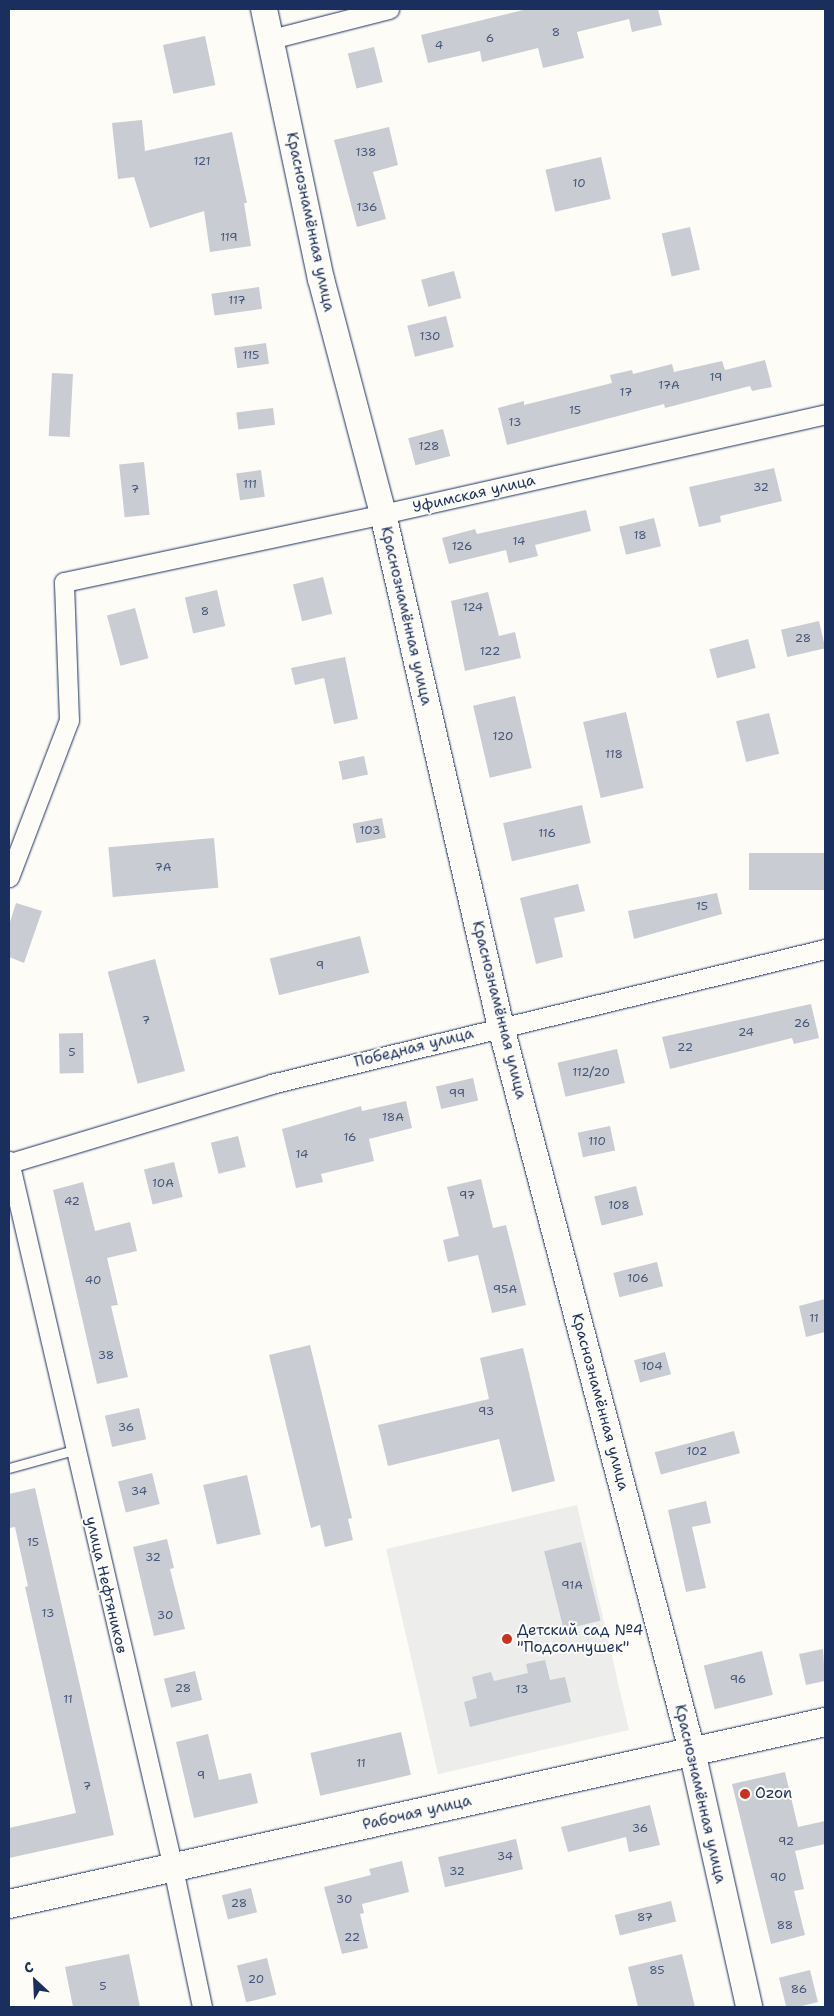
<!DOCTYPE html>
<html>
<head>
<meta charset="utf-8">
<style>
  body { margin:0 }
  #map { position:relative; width:834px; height:2016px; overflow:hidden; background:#fdfcf7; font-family:"Shantell Sans",sans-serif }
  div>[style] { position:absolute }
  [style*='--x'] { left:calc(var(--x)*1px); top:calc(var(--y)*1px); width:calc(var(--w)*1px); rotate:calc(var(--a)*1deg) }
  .built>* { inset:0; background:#edeeec; transform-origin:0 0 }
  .building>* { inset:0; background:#c9ccd3; transform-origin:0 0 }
  .roads { filter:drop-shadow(0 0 1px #1b2f5e) drop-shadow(0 0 1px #1b2f5e) }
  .lane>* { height:9px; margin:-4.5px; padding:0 4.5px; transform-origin:4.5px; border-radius:4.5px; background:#fdfcf7 }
  .street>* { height:19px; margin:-9.5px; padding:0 9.5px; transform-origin:9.5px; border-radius:9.5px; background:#fdfcf7 }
  .secondary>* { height:26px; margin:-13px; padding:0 13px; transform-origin:13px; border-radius:13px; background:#fdfcf7 }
  .primary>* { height:28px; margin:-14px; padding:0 14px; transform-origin:14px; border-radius:14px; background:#fdfcf7 }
  .dots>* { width:14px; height:14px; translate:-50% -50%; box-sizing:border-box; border:2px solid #fdfcf7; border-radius:50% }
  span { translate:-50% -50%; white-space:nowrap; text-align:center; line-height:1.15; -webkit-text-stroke:4px #fdfcf7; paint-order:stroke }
  .number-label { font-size:12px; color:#46567b }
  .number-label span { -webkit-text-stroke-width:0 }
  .street-label { font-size:15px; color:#1b2f5e }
  .poi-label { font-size:15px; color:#1b2f5e }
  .left { translate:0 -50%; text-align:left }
  .frame { position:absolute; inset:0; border:10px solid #1b2f5e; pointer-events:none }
  .north { position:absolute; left:10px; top:1956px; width:50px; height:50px; -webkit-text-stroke:4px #fdfcf7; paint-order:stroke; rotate:335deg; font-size:14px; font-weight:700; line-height:20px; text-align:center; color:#1b2f5e }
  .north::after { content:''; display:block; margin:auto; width:18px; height:22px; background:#1b2f5e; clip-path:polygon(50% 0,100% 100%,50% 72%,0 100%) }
</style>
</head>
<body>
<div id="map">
  <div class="built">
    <i style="left:577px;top:1505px;width:231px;height:196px;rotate:77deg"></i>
  </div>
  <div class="building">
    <i style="clip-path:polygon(527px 9px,658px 9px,662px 25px,632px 32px,629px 19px,577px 32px,584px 58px,543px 68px,538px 48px,482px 62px,480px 51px,428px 63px,421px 35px)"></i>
    <i style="left:205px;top:36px;width:50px;height:43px;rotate:78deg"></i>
    <i style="left:374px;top:47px;width:36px;height:27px;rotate:76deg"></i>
    <i style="clip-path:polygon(142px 120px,145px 151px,232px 132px,247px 203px,244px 203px,251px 246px,210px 252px,204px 211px,150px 228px,134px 177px,118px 179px,112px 123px)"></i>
    <i style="clip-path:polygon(389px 127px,398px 165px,373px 172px,386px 219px,357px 227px,334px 140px)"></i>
    <i style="left:601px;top:157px;width:43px;height:57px;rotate:77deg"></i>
    <i style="left:690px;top:227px;width:44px;height:29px;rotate:77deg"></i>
    <i style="left:454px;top:271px;width:28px;height:34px;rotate:75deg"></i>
    <i style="left:259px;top:287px;width:22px;height:48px;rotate:82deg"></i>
    <i style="left:446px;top:316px;width:32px;height:40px;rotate:76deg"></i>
    <i style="left:266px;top:343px;width:21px;height:32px;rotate:82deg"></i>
    <i style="clip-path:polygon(765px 360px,772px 387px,752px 391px,750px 386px,665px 408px,664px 404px,507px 445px,498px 408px,524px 401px,524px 405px,612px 383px,610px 375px,632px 370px,633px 374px,672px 364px,674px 372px,722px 361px,725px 370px)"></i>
    <i style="left:52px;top:373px;width:21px;height:63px;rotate:3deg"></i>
    <i style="left:273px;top:408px;width:17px;height:37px;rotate:83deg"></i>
    <i style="left:443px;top:429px;width:28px;height:36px;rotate:75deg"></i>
    <i style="left:144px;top:462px;width:53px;height:25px;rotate:84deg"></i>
    <i style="clip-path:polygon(774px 468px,782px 501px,720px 516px,721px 522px,699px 527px,689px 487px)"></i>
    <i style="left:261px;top:470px;width:27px;height:25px;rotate:82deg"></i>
    <i style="clip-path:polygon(586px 510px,591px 531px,535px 545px,538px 556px,509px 563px,506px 550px,449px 564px,442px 538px,475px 529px,477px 534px)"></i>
    <i style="left:654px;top:518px;width:29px;height:36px;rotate:76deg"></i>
    <i style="left:323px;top:577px;width:38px;height:31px;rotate:76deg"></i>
    <i style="left:217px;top:590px;width:37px;height:33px;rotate:77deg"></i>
    <i style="clip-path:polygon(488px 592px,499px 636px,515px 632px,521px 658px,465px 671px,451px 601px)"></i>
    <i style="left:135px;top:608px;width:52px;height:29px;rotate:75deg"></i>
    <i style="left:819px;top:621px;width:28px;height:39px;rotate:77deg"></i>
    <i style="left:748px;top:639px;width:30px;height:40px;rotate:75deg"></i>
    <i style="clip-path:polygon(345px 657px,358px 719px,334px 724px,324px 678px,295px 685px,291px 668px)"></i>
    <i style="left:515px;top:696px;width:74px;height:43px;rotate:77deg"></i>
    <i style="left:626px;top:712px;width:78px;height:44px;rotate:77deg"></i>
    <i style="left:769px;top:713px;width:42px;height:34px;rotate:76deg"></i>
    <i style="left:364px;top:756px;width:19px;height:26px;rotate:78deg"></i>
    <i style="left:582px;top:805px;width:39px;height:81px;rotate:77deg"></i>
    <i style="left:382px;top:818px;width:20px;height:30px;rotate:79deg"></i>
    <i style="left:214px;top:838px;width:50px;height:106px;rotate:85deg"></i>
    <i style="left:825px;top:853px;width:37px;height:76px;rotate:90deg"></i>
    <i style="clip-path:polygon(578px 884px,585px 911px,554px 918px,563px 957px,536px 964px,520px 898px)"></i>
    <i style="clip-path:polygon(717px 893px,722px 914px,634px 939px,628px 911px)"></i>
    <i style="clip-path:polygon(16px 903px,42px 911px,24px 963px,9px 957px,9px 925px)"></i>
    <i style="left:360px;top:936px;width:38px;height:93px;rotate:76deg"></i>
    <i style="left:155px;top:959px;width:116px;height:49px;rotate:75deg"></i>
    <i style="clip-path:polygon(811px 1004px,819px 1038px,794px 1044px,792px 1038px,670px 1069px,662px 1037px)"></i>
    <i style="left:83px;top:1033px;width:40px;height:24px;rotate:89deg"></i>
    <i style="left:617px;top:1049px;width:35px;height:61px;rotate:77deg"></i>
    <i style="left:473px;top:1078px;width:23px;height:38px;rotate:77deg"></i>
    <i style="clip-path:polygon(406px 1101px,412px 1128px,369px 1139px,374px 1161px,321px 1174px,323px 1182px,296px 1188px,282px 1129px,361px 1106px,362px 1111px)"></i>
    <i style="left:610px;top:1126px;width:25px;height:33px;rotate:78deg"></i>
    <i style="left:238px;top:1136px;width:32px;height:28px;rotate:76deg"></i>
    <i style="left:174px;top:1162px;width:36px;height:31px;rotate:76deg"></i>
    <i style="clip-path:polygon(481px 1179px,493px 1228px,506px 1225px,526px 1305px,492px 1313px,478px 1255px,448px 1262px,443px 1240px,459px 1236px,447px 1187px)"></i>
    <i style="clip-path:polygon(83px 1182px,95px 1231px,130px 1222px,137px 1251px,107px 1258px,118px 1305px,111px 1306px,128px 1377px,97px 1384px,53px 1190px)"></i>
    <i style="left:636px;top:1186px;width:30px;height:43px;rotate:76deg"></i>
    <i style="left:657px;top:1262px;width:25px;height:45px;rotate:76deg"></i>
    <i style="clip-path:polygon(825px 1299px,825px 1332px,806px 1337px,799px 1306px)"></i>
    <i style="clip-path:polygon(310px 1345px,352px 1518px,348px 1519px,353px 1540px,325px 1547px,320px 1525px,311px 1528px,269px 1355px)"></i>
    <i style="clip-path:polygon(523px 1348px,555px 1481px,512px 1492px,499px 1439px,388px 1466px,378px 1425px,489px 1399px,480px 1358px)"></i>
    <i style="left:665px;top:1352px;width:23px;height:32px;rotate:75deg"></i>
    <i style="left:139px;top:1408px;width:32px;height:35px;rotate:77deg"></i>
    <i style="left:734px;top:1431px;width:23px;height:82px;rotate:75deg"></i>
    <i style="left:152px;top:1473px;width:32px;height:35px;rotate:76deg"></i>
    <i style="left:247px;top:1475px;width:61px;height:45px;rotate:77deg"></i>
    <i style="clip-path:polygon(35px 1488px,114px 1835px,9px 1858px,9px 1828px,76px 1813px,25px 1587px,28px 1586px,15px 1527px,9px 1528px,9px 1494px)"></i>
    <i style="clip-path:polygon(706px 1501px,711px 1523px,692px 1527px,706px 1588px,686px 1592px,668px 1510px)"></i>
    <i style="clip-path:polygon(167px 1539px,174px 1568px,170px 1569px,185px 1629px,154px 1636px,133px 1547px)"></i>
    <i style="left:581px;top:1542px;width:81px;height:38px;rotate:76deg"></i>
    <i style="clip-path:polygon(823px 1649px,825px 1681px,806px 1685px,799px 1654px)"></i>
    <i style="left:762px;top:1651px;width:45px;height:60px;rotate:76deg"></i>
    <i style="clip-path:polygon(545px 1660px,550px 1680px,565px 1677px,571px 1702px,470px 1727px,464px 1702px,477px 1698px,472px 1677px,491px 1672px,494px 1681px,528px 1673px,526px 1664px)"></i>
    <i style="left:195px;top:1671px;width:30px;height:32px;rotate:76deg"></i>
    <i style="left:401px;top:1732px;width:44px;height:93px;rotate:77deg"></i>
    <i style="clip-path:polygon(208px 1734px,219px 1780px,251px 1773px,258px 1803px,194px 1818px,176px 1742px)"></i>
    <i style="clip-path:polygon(785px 1772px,798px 1827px,825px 1821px,825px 1844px,795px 1851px,804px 1889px,794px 1891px,805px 1935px,771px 1944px,732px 1784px)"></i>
    <i style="clip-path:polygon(650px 1805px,660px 1845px,629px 1852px,626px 1837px,568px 1852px,561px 1827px)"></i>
    <i style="left:516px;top:1839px;width:31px;height:80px;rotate:77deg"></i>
    <i style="clip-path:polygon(402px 1861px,409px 1892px,362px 1904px,364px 1913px,360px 1914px,368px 1948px,342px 1954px,324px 1887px,371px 1875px,369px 1869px)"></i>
    <i style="left:251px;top:1888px;width:25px;height:30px;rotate:76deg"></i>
    <i style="left:671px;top:1901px;width:21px;height:58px;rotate:76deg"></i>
    <i style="clip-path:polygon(129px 1954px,140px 2007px,73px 2007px,65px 1967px)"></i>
    <i style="clip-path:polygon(682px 1954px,695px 2007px,638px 2007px,628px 1967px)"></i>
    <i style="left:267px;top:1958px;width:38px;height:31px;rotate:76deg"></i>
    <i style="left:810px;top:1970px;width:33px;height:32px;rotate:76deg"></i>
  </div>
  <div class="roads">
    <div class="lane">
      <i style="--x:9;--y:1468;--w:67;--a:-15.5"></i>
    </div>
    <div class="street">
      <i style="--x:271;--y:39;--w:122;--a:-14.3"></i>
      <i style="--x:9;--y:877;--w:168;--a:-69.1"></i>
      <i style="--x:69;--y:720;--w:138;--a:-92.1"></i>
      <i style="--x:64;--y:582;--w:326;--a:-12"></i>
      <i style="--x:383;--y:514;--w:453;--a:-12.7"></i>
      <i style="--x:9;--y:1161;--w:726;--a:76.94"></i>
      <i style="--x:173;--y:1868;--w:142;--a:78.2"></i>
      <i style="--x:10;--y:1163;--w:273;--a:-16.8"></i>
      <i style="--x:271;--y:1084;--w:570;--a:-13.7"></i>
    </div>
    <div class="secondary">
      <i style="--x:264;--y:9;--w:276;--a:78.1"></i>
      <i style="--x:321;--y:279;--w:243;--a:75.2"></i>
      <i style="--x:383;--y:514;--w:526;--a:77.05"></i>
      <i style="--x:501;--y:1027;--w:749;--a:75.22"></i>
      <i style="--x:692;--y:1751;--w:262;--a:77.4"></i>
    </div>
    <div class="primary">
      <i style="--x:9;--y:1904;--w:836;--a:-12.57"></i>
    </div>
  </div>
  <div class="dots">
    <i style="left:507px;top:1639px;background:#c8321e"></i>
    <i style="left:745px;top:1794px;background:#c8321e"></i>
  </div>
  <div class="number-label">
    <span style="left:556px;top:33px">8</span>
    <span style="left:490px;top:39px">6</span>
    <span style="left:439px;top:46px">4</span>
    <span style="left:366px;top:153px">138</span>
    <span style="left:202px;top:162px">121</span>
    <span style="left:579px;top:184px">10</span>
    <span style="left:367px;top:208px">136</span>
    <span style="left:229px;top:238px">119</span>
    <span style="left:237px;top:301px">117</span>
    <span style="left:430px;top:337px">130</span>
    <span style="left:251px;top:356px">115</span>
    <span style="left:716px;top:378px">19</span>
    <span style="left:669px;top:386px">17А</span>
    <span style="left:626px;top:393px">17</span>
    <span style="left:575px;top:411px">15</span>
    <span style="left:515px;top:423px">13</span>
    <span style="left:429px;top:447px">128</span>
    <span style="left:250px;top:485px">111</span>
    <span style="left:761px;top:488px">32</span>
    <span style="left:135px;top:490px">7</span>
    <span style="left:640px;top:536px">18</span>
    <span style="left:519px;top:542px">14</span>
    <span style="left:462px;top:547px">126</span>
    <span style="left:473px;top:608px">124</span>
    <span style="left:205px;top:612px">8</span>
    <span style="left:803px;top:639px">28</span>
    <span style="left:490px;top:652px">122</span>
    <span style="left:503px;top:737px">120</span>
    <span style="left:614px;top:755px">118</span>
    <span style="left:370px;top:831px">103</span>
    <span style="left:547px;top:834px">116</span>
    <span style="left:163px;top:868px">7А</span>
    <span style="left:702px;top:907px">15</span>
    <span style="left:320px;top:966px">9</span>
    <span style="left:146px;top:1021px">7</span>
    <span style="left:802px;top:1024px">26</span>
    <span style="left:746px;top:1033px">24</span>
    <span style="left:685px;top:1048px">22</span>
    <span style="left:72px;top:1053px">5</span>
    <span style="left:591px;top:1073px">112/20</span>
    <span style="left:457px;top:1094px">99</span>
    <span style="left:393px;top:1118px">18А</span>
    <span style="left:350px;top:1138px">16</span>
    <span style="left:597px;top:1142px">110</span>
    <span style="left:302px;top:1155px">14</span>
    <span style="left:163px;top:1184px">10А</span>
    <span style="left:467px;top:1196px">97</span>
    <span style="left:72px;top:1202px">42</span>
    <span style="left:619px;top:1206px">108</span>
    <span style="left:638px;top:1279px">106</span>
    <span style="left:93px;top:1281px">40</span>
    <span style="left:505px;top:1290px">95А</span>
    <span style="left:814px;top:1319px">11</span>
    <span style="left:106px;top:1356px">38</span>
    <span style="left:652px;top:1367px">104</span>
    <span style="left:486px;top:1412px">93</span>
    <span style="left:126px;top:1428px">36</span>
    <span style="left:697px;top:1452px">102</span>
    <span style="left:139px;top:1492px">34</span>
    <span style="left:33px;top:1543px">15</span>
    <span style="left:153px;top:1558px">32</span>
    <span style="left:572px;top:1586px">91А</span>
    <span style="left:48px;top:1614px">13</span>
    <span style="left:165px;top:1616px">30</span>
    <span style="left:738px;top:1680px">96</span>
    <span style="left:183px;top:1689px">28</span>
    <span style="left:522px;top:1690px">13</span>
    <span style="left:68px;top:1700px">11</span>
    <span style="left:361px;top:1764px">11</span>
    <span style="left:201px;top:1776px">9</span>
    <span style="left:87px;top:1787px">7</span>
    <span style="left:640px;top:1829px">36</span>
    <span style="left:786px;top:1842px">92</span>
    <span style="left:505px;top:1857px">34</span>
    <span style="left:457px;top:1872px">32</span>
    <span style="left:778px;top:1878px">90</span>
    <span style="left:344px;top:1900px">30</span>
    <span style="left:239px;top:1904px">28</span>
    <span style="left:645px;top:1918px">87</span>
    <span style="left:785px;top:1926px">88</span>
    <span style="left:352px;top:1938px">22</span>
    <span style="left:657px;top:1971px">85</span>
    <span style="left:256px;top:1980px">20</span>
    <span style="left:103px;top:1987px">5</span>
    <span style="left:799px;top:1990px">86</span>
  </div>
  <div class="street-label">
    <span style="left:310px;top:222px;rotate:78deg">Краснознамённая улица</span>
    <span style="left:474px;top:494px;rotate:-13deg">Уфимская улица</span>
    <span style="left:406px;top:616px;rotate:77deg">Краснознамённая улица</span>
    <span style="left:499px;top:1010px;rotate:76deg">Краснознамённая улица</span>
    <span style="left:414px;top:1048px;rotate:-14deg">Победная улица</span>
    <span style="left:600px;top:1402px;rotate:75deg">Краснознамённая улица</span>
    <span style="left:106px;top:1585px;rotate:77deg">улица Нефтяников</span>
    <span style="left:700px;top:1794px;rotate:77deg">Краснознамённая улица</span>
    <span style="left:417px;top:1813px;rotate:-13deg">Рабочая улица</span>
  </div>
  <div class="poi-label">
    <span class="left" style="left:517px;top:1639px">Детский сад №4<br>"Подсолнушек"</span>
    <span class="left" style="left:755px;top:1794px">Ozon</span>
  </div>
  <div class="frame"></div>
  <div class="north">С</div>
</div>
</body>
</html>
